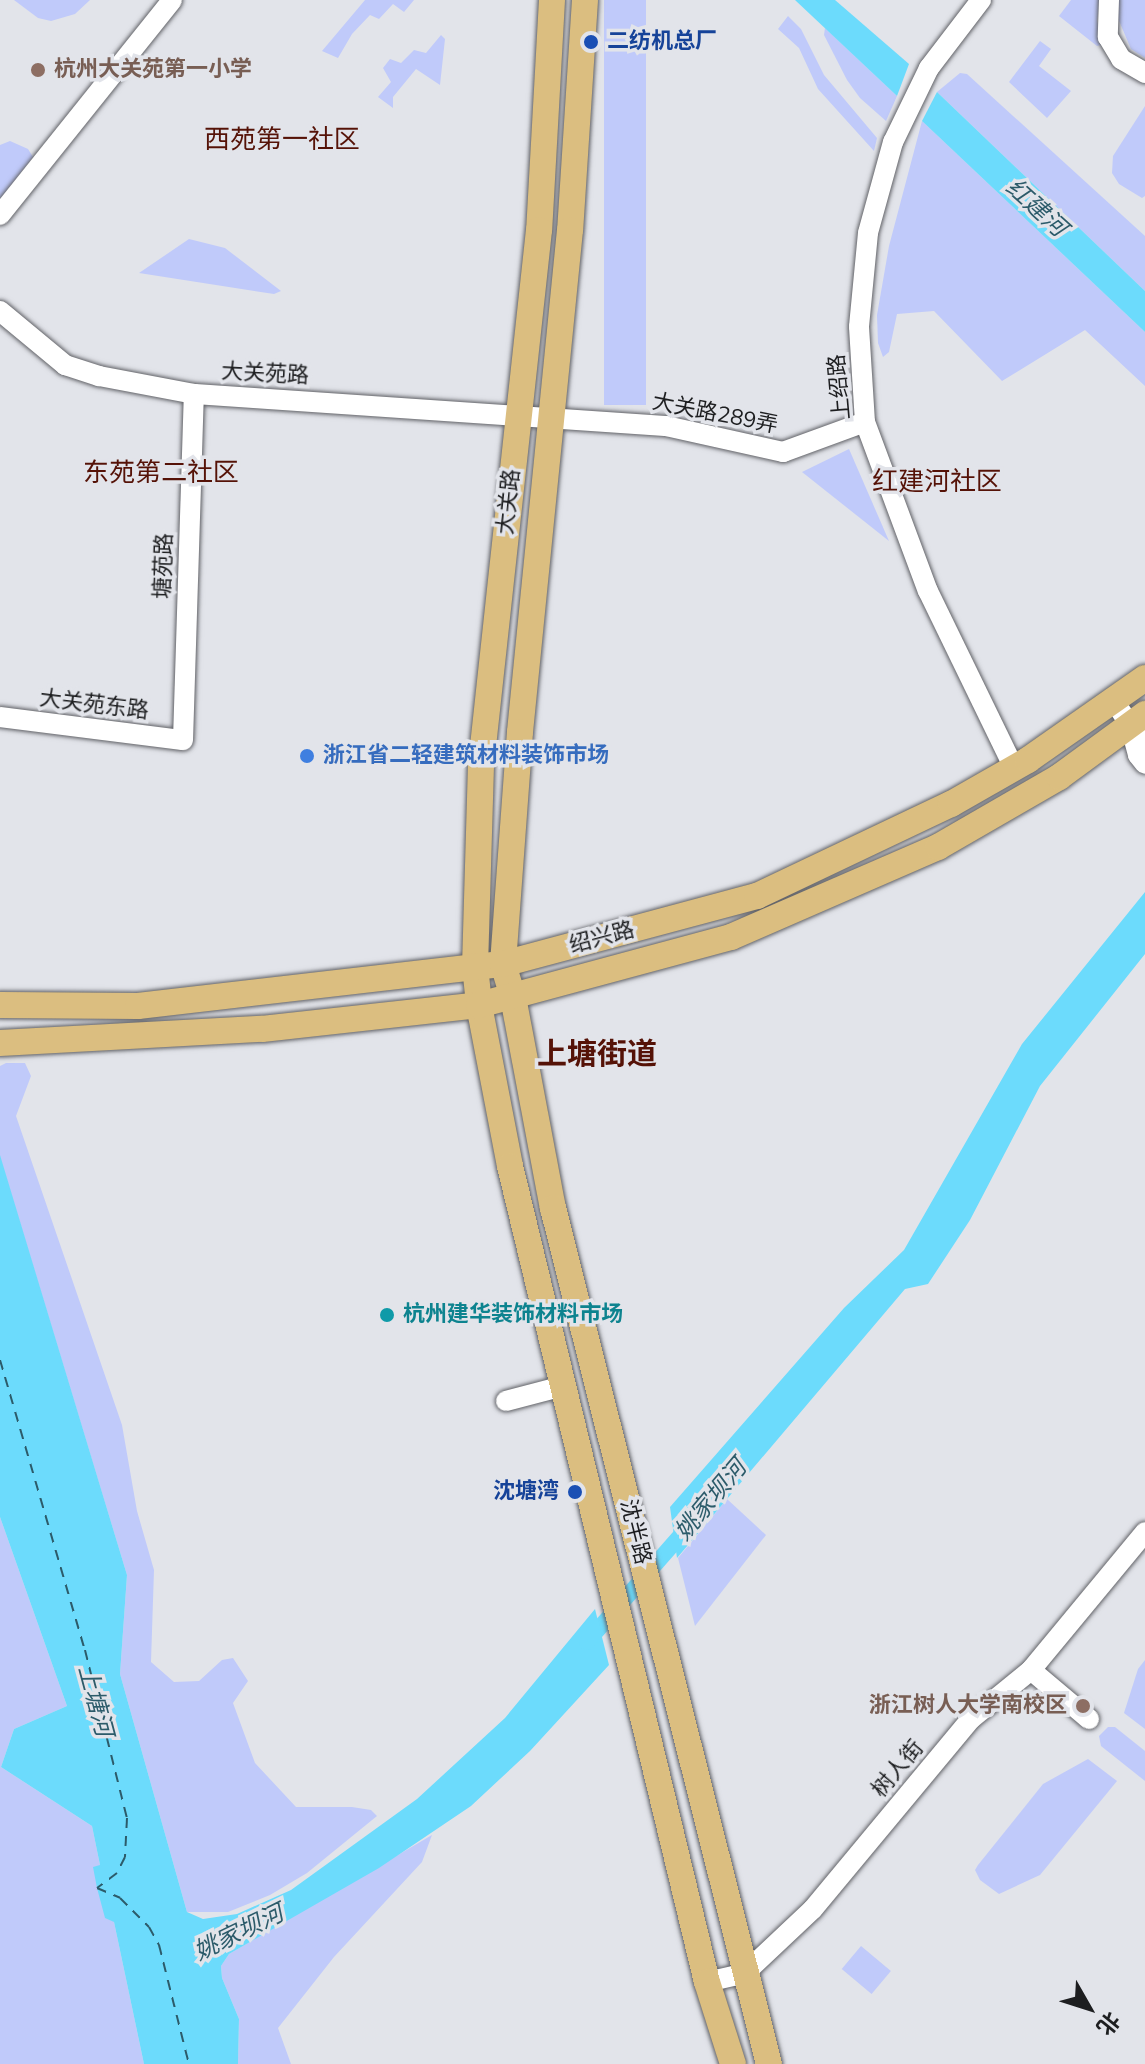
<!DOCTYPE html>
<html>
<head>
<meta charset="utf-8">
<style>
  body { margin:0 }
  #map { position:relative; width:1145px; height:2064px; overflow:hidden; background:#e2e4ea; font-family:"Nunito Sans","Noto Sans SC",sans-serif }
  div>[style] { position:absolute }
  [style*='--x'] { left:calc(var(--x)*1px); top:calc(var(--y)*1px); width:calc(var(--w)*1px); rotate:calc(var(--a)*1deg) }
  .green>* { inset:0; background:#c0cafa; transform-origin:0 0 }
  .water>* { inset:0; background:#6cdbfc }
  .canal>* { height:16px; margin:-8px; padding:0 8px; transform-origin:8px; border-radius:8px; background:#6cdbfc }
  .ferry>* { height:2px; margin-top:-1px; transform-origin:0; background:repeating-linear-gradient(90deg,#2c5b6a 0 10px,transparent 0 18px) }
  .roads { filter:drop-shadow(0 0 2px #616267) drop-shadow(0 0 2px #616267) }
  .minor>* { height:20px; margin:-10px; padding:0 10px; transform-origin:10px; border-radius:10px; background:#fff }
  .major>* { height:26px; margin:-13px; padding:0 13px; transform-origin:13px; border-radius:13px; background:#dbbe80 }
  .dots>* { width:22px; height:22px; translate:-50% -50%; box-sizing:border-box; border:4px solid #e2e4ea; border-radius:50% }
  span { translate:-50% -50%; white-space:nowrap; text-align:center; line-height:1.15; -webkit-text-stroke:7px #e2e4ea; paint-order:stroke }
  .transit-label { font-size:22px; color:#164399; font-weight:700 }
  .left { translate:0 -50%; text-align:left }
  .right { translate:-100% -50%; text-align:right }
  .education-label { font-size:22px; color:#785e54; font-weight:700 }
  .street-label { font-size:22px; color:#1d1e20 }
  .shop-label { font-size:22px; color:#366cbe; font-weight:700 }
  .culture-label { font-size:22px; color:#0d838f; font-weight:700 }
  .water-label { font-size:24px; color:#2c5b6a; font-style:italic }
  .quarter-label { font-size:26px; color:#551207 }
  .district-label { font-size:30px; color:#551207; font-weight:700 }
  .north { position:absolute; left:1049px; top:1968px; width:80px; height:80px; -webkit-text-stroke:6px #e2e4ea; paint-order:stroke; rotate:129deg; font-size:22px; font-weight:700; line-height:32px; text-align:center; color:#1d1e20 }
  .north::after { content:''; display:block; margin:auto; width:28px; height:36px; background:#1d1e20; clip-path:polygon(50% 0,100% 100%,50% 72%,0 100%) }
</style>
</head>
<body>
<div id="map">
  <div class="green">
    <i style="clip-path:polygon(14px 0,90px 0,75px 14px,51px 21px,38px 18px)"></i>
    <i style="clip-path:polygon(365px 0,414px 0,404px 12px,393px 4px,379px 19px,370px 15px,352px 34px,338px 58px,322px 51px)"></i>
    <i style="left:604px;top:0;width:42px;height:405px"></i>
    <i style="clip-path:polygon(1071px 0,1100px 0,1097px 21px,1105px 44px,1097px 46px,1059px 16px)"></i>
    <i style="clip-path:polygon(1119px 0,1145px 0,1145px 58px,1131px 49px,1117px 16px)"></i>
    <i style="clip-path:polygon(788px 16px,801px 29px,824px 75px,877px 138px,874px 151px,818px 89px,799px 48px,778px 29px)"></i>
    <i style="clip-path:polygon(825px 28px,897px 96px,886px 121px,860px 98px,847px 80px,824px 35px)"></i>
    <i style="clip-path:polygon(441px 35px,445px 39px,440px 85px,416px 69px,393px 97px,393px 108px,378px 97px,391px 82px,383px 68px,390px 59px,401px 63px,414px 50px,426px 53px)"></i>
    <i style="clip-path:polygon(1040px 41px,1051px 49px,1039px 66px,1071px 91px,1047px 118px,1009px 82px)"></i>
    <i style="clip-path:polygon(960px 73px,967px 74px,1145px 236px,1145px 291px,937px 92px)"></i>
    <i style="clip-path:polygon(1145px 106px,1145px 196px,1142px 198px,1119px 184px,1112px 173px,1113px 156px)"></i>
    <i style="clip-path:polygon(922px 121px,1145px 332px,1145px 386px,1085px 330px,1002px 381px,934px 311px,897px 314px,889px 352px,883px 357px,878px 343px,877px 315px,889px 246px)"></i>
    <i style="clip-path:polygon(10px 141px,28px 149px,33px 157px,0 199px,0 145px)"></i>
    <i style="clip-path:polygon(189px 239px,225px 248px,281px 291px,274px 294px,139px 273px)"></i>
    <i style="clip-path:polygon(849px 449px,889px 541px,802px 472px)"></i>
    <i style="clip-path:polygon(6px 1063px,25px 1063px,31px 1076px,16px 1116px,122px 1425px,137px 1511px,154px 1570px,151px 1662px,174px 1682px,199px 1681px,222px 1660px,233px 1658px,248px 1681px,233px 1703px,255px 1763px,296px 1807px,352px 1807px,371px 1810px,377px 1816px,307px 1873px,270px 1895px,228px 1912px,187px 1912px,120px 1674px,127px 1575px,0 1157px,0 1066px)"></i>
    <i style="clip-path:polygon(727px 1499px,766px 1535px,695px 1626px,678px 1558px)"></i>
    <i style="clip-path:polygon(0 1517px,67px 1706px,14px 1729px,1px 1767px,92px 1826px,100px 1865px,97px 1888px,114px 1922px,144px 2064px,0 2064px)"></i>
    <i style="clip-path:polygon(1145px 1660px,1145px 1729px,1124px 1713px,1138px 1669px)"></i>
    <i style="clip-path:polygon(1108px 1727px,1115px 1727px,1145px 1751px,1145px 1781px,1101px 1746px,1099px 1736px)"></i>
    <i style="clip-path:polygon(1088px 1759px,1117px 1781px,1040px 1875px,999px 1894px,980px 1880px,975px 1870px,978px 1865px,1043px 1784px)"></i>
    <i style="clip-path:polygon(432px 1835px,422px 1862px,334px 1957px,278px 2028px,291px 2064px,238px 2064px,239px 2019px,222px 1978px,221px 1966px,229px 1954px)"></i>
    <i style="left:861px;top:1946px;width:39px;height:30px;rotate:40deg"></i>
  </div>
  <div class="water">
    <i style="clip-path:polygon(795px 0,835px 0,909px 64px,897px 96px)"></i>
    <i style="clip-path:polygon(937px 92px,1145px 291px,1145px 332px,922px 121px)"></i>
    <i style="clip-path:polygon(1145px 892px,1145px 954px,1040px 1086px,970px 1220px,928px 1284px,905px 1289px,677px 1558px,670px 1507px,844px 1308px,904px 1250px,1022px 1044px)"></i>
    <i style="clip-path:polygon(0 1155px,127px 1575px,120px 1674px,187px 1912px,203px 1919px,237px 1914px,291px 1890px,417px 1799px,505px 1718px,595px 1609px,609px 1665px,530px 1751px,471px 1806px,379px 1868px,229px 1954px,221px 1966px,222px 1978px,239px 2019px,238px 2064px,144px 2064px,114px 1922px,105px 1918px,97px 1888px,93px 1867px,100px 1865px,92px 1826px,1px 1767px,14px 1729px,67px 1706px,0 1517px)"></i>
  </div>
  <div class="canal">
    <i style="--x:587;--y:1642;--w:153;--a:-48.7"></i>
  </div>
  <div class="ferry">
    <i style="--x:0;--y:1360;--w:302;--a:73.7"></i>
    <i style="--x:85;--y:1650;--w:173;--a:76"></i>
    <i style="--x:127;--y:1818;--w:39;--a:93"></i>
    <i style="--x:125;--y:1857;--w:18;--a:117"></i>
    <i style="--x:117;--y:1873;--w:25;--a:143"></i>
    <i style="--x:97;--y:1888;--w:25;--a:23"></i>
    <i style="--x:120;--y:1898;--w:41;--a:45"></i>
    <i style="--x:149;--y:1927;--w:21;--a:61"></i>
    <i style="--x:159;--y:1945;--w:123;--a:75.9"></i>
  </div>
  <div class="roads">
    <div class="minor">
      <i style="--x:981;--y:0;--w:86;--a:127.4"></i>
      <i style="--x:929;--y:68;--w:82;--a:115.9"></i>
      <i style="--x:893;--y:142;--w:94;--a:105.4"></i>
      <i style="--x:868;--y:233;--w:94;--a:95.5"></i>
      <i style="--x:859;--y:327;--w:95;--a:86.4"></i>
      <i style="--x:865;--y:422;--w:180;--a:69.6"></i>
      <i style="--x:928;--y:591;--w:197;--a:64.1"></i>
      <i style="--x:1109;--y:0;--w:37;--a:92"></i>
      <i style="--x:1108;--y:37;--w:26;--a:59"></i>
      <i style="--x:1121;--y:59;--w:28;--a:30"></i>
      <i style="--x:0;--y:215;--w:275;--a:-51.3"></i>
      <i style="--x:0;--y:311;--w:85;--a:39.7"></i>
      <i style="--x:65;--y:365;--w:36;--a:18"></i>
      <i style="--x:99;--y:376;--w:97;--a:10.7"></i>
      <i style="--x:194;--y:394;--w:473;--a:3.9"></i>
      <i style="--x:666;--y:426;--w:120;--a:12.5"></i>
      <i style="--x:783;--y:452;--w:87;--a:-20.1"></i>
      <i style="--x:1114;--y:701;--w:29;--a:56"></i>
      <i style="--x:1130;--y:725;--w:21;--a:45"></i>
      <i style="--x:0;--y:717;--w:184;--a:7.2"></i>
      <i style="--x:183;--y:740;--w:346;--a:-88.2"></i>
      <i style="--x:1130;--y:725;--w:31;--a:75"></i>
      <i style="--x:1138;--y:755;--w:11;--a:52"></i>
      <i style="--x:506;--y:1401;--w:59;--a:-14.7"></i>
      <i style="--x:1031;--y:1670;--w:76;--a:40.2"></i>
      <i style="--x:707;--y:1982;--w:39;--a:-13"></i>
      <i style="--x:745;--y:1973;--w:93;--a:-43.3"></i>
      <i style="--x:813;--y:1909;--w:247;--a:-50.3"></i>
      <i style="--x:971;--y:1719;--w:77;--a:-39.2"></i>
      <i style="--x:1031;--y:1670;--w:179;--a:-50.4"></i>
    </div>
    <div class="major">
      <i style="--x:552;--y:0;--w:230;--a:93.2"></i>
      <i style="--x:539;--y:230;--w:538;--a:96.19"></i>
      <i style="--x:481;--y:765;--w:201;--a:91.7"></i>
      <i style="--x:475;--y:966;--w:39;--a:84"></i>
      <i style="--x:479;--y:1005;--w:164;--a:79.1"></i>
      <i style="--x:510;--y:1166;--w:839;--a:76.43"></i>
      <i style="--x:707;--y:1982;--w:86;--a:72.4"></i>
      <i style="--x:585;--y:0;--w:230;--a:93.7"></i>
      <i style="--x:570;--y:230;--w:504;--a:95.69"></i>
      <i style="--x:520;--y:732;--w:233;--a:94.2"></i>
      <i style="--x:503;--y:964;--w:34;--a:73"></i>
      <i style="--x:513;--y:997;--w:215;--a:79.3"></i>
      <i style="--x:553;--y:1208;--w:883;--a:75.84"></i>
      <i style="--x:0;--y:1005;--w:138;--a:0.4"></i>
      <i style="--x:138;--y:1006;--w:367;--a:-6.6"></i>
      <i style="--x:503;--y:964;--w:263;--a:-15"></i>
      <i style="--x:757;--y:896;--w:215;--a:-25.4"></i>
      <i style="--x:951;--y:804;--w:89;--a:-29.7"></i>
      <i style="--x:1028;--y:760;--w:143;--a:-35"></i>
      <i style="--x:0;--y:1043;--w:262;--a:-3.1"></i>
      <i style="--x:262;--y:1029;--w:218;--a:-6.3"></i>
      <i style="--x:479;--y:1005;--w:261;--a:-15.1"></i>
      <i style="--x:731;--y:937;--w:226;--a:-23.5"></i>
      <i style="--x:938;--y:847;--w:140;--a:-30"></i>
      <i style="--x:1059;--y:777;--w:107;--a:-36.2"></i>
    </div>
  </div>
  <div class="dots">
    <i style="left:591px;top:42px;background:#1a4fb4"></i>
    <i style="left:38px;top:70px;background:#8d6e63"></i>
    <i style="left:307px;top:756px;background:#3f7fe0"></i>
    <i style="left:387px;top:1315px;background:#0f9aa8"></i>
    <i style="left:575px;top:1492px;background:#1a4fb4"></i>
    <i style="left:1083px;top:1706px;background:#8d6e63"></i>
  </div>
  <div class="transit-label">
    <span class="left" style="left:607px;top:42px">二纺机总厂</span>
    <span class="right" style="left:559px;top:1492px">沈塘湾</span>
  </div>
  <div class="education-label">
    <span class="left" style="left:54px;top:70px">杭州大关苑第一小学</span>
    <span class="right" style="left:1067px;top:1706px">浙江树人大学南校区</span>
  </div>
  <div class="street-label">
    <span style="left:265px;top:374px;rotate:3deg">大关苑路</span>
    <span style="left:840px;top:387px;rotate:-95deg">上绍路</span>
    <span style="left:715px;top:414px;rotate:11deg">大关路289弄</span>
    <span style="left:509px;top:502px;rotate:-84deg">大关路</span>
    <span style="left:164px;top:566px;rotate:-88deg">塘苑路</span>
    <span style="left:94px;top:705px;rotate:7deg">大关苑东路</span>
    <span style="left:602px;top:938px;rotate:-15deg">绍兴路</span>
    <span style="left:635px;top:1532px;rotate:76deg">沈半路</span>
    <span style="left:898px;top:1769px;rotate:-50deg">树人街</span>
  </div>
  <div class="shop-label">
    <span class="left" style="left:323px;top:756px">浙江省二轻建筑材料装饰市场</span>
  </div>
  <div class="culture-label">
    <span class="left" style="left:403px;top:1315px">杭州建华装饰材料市场</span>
  </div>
  <div class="water-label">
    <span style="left:1036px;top:208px;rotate:42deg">红建河</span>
    <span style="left:711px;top:1500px;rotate:-50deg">姚家坝河</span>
    <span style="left:95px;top:1701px;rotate:75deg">上塘河</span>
    <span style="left:239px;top:1933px;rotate:-26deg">姚家坝河</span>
  </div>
  <div class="quarter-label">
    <span style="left:282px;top:140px">西苑第一社区</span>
    <span style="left:161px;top:473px">东苑第二社区</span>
    <span style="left:937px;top:482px">红建河社区</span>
  </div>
  <div class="district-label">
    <span style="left:597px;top:1055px">上塘街道</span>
  </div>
  <div class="north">北</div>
</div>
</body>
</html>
